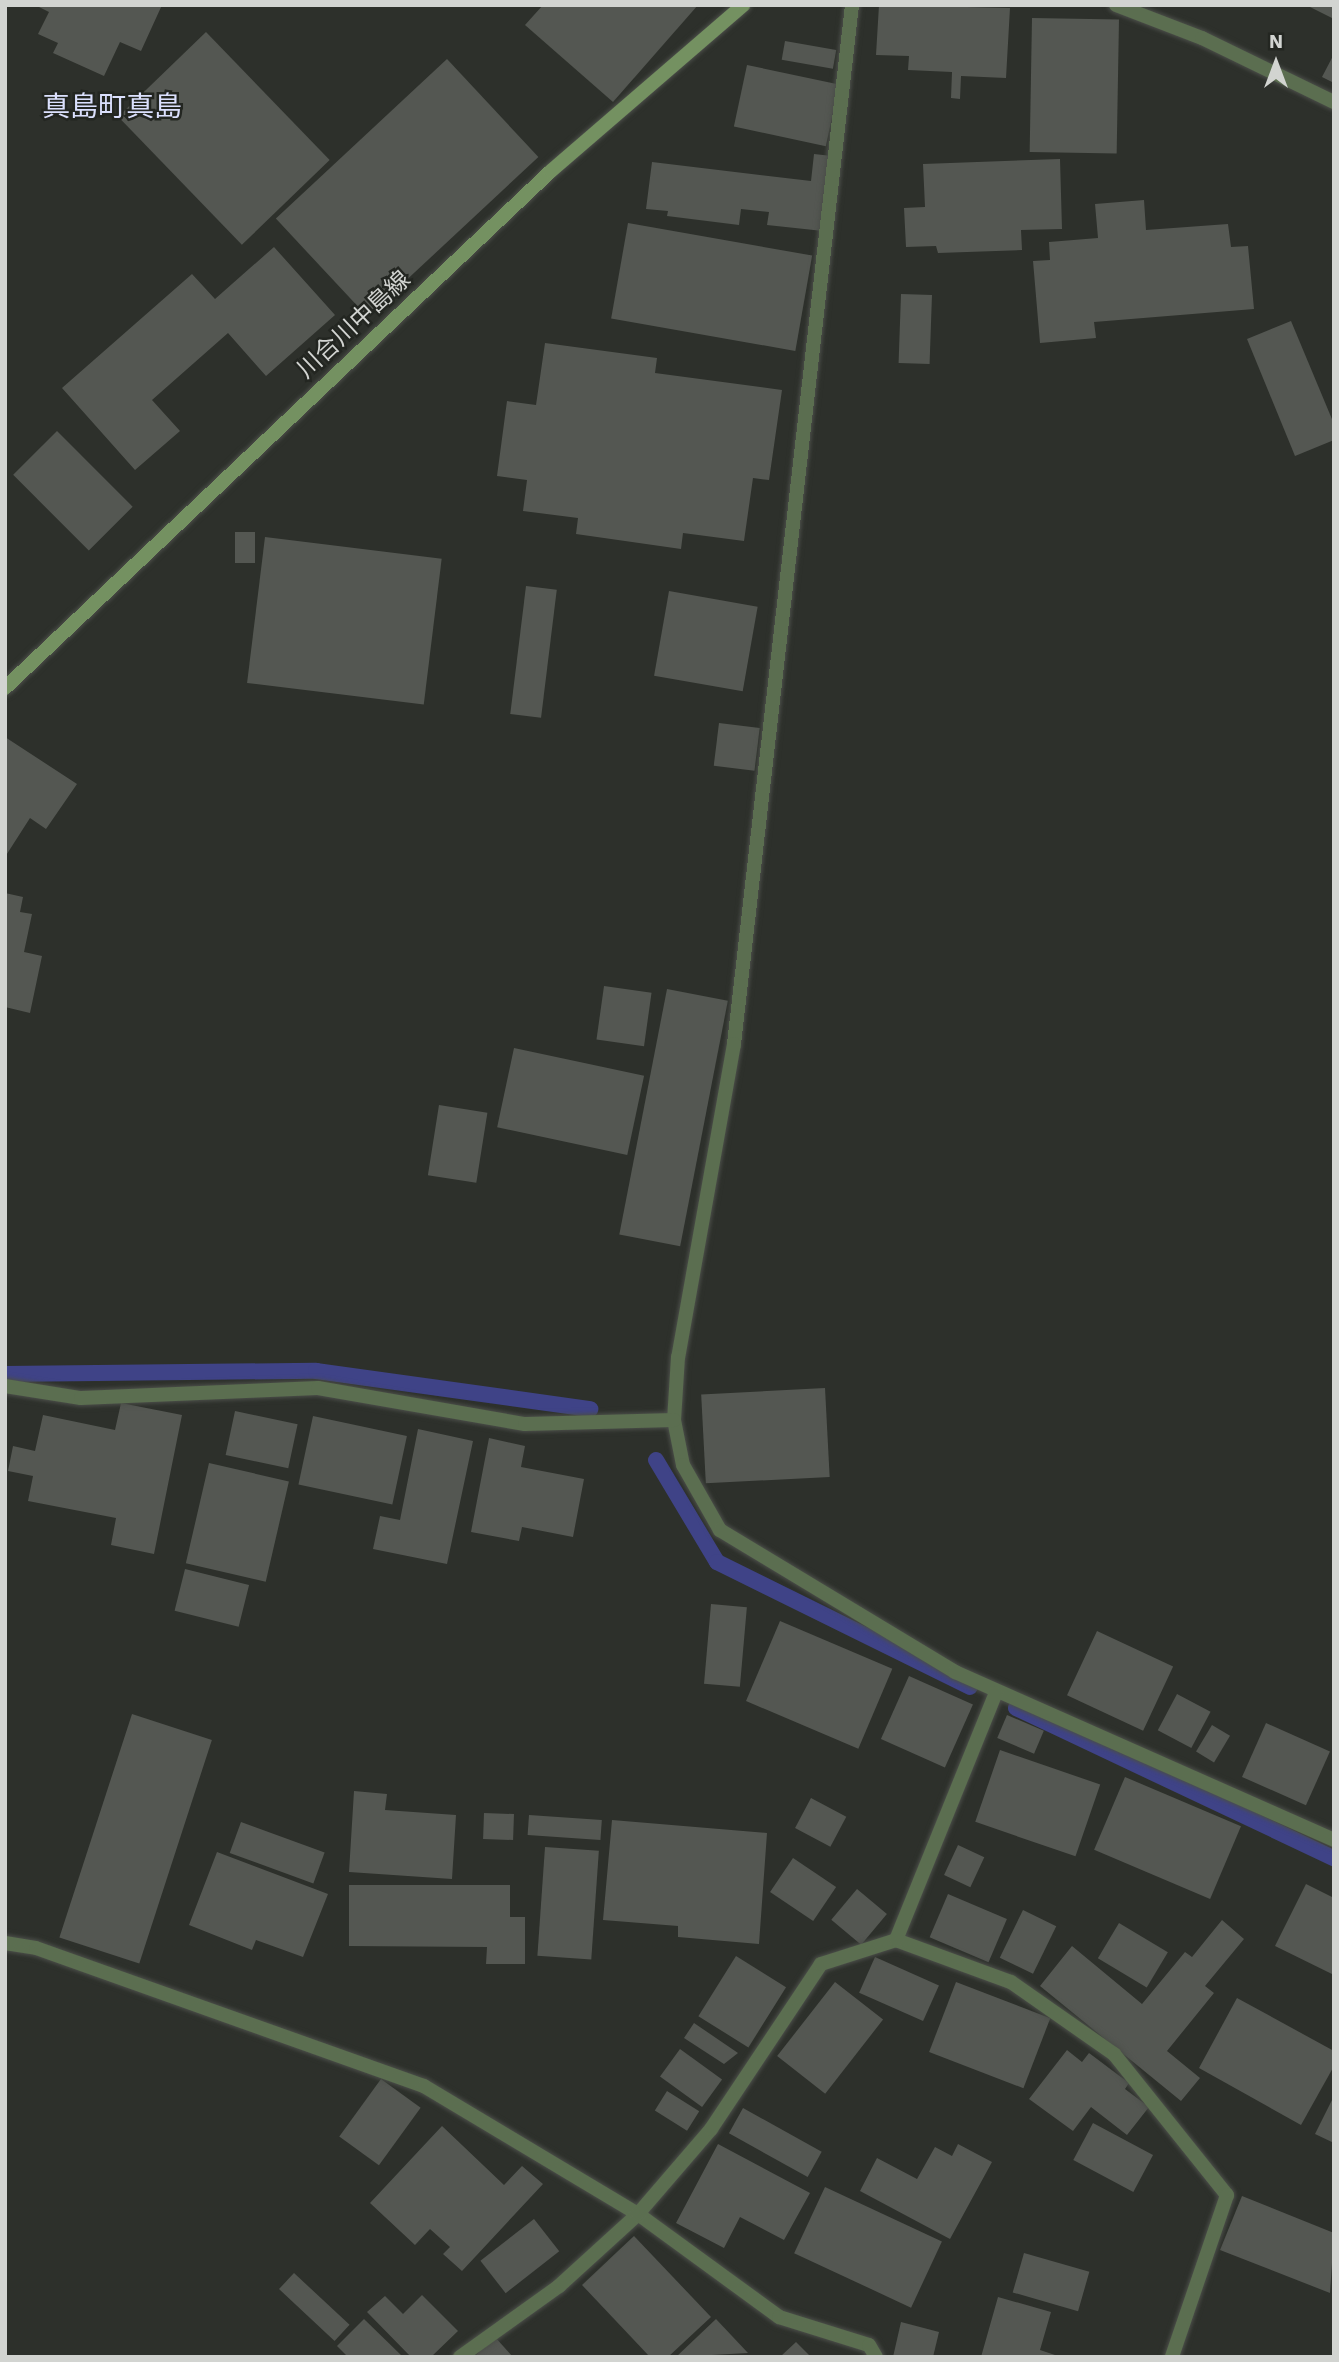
<!DOCTYPE html>
<html>
<head>
<meta charset="utf-8">
<style>
  body { margin:0 }
  #map { position:relative; width:1339px; height:2362px; overflow:hidden; background:#2d302b; font-family:"Work Sans","Noto Sans JP",sans-serif }
  div>[style] { position:absolute }
  [style*='--x'] { left:calc(var(--x)*1px); top:calc(var(--y)*1px); width:calc(var(--w)*1px); rotate:calc(var(--a)*1deg) }
  .stream>* { height:16px; margin:-8px; padding:0 8px; transform-origin:8px; border-radius:8px; background:#3f4387 }
  .building>* { inset:0; background:#545752; transform-origin:0 0 }
  .roads { filter:drop-shadow(0 0 2px #4b4e49) drop-shadow(0 0 2px #4b4e49) }
  .lane>* { height:14px; margin:-7px; padding:0 7px; transform-origin:7px; border-radius:7px; background:#5b6e50 }
  .street>* { height:14px; margin:-7px; padding:0 7px; transform-origin:7px; border-radius:7px; background:#5b6e50 }
  .secondary>* { height:14px; margin:-7px; padding:0 7px; transform-origin:7px; border-radius:7px; background:#749161 }
  span { translate:-50% -50%; white-space:nowrap; text-align:center; line-height:1.15; -webkit-text-stroke:5px #232621; paint-order:stroke }
  .street-label { font-size:24px; color:#d2d4d1 }
  .quarter-label { font-size:28px; color:#dbe0fd }
  .frame { position:absolute; inset:0; border:7px solid #d2d4d1; pointer-events:none }
  .north { position:absolute; left:1241px; top:28px; width:70px; height:70px; -webkit-text-stroke:5px #232621; paint-order:stroke; rotate:0deg; font-size:19px; font-weight:700; line-height:28px; text-align:center; color:#d2d4d1 }
  .north::after { content:''; display:block; margin:auto; width:24px; height:32px; background:#d2d4d1; clip-path:polygon(50% 0,100% 100%,50% 72%,0 100%) }
</style>
</head>
<body>
<div id="map">
  <div class="stream">
    <i style="--x:5;--y:1374;--w:311;--a:-0.6"></i>
    <i style="--x:316;--y:1371;--w:277;--a:7.9"></i>
    <i style="--x:656;--y:1460;--w:119;--a:59.1"></i>
    <i style="--x:717;--y:1562;--w:282;--a:26.3"></i>
    <i style="--x:1016;--y:1708;--w:352;--a:25.3"></i>
  </div>
  <div class="building">
    <i style="clip-path:polygon(35px 5px,162px 5px,141px 51px,120px 42px,104px 76px,53px 53px,58px 43px,38px 34px,49px 12px)"></i>
    <i style="clip-path:polygon(543px 5px,698px 5px,613px 102px,525px 25px)"></i>
    <i style="clip-path:polygon(879px 5px,1010px 8px,1006px 78px,961px 76px,960px 99px,951px 98px,952px 72px,908px 70px,909px 56px,876px 55px)"></i>
    <i style="clip-path:polygon(1306px 5px,1334px 5px,1334px 19px)"></i>
    <i style="left:1032px;top:18px;width:87px;height:134px;rotate:1deg"></i>
    <i style="left:206px;top:32px;width:178px;height:122px;rotate:46deg"></i>
    <i style="left:785px;top:41px;width:52px;height:19px;rotate:10deg"></i>
    <i style="clip-path:polygon(1334px 54px,1334px 83px,1322px 77px)"></i>
    <i style="left:447px;top:59px;width:134px;height:234px;rotate:47deg"></i>
    <i style="left:747px;top:65px;width:94px;height:63px;rotate:12deg"></i>
    <i style="clip-path:polygon(814px 154px,832px 156px,823px 231px,767px 225px,769px 212px,741px 209px,739px 225px,667px 216px,668px 211px,646px 209px,652px 162px,811px 181px)"></i>
    <i style="clip-path:polygon(1060px 159px,1062px 229px,1021px 230px,1022px 250px,938px 253px,936px 246px,906px 247px,904px 208px,925px 207px,923px 164px)"></i>
    <i style="clip-path:polygon(1144px 200px,1146px 230px,1228px 224px,1231px 247px,1248px 246px,1254px 309px,1094px 322px,1096px 338px,1040px 343px,1033px 261px,1050px 260px,1049px 242px,1098px 238px,1095px 204px)"></i>
    <i style="left:628px;top:223px;width:187px;height:97px;rotate:10deg"></i>
    <i style="clip-path:polygon(274px 247px,335px 315px,266px 376px,228px 333px,152px 400px,180px 431px,135px 470px,62px 388px,192px 274px,215px 299px)"></i>
    <i style="left:901px;top:294px;width:31px;height:69px;rotate:2deg"></i>
    <i style="clip-path:polygon(1291px 321px,1334px 424px,1334px 440px,1295px 456px,1247px 339px)"></i>
    <i style="clip-path:polygon(545px 343px,657px 358px,655px 373px,782px 390px,769px 480px,753px 478px,744px 541px,683px 533px,681px 549px,576px 534px,578px 518px,523px 511px,527px 480px,497px 476px,507px 401px,536px 405px)"></i>
    <i style="left:57px;top:431px;width:107px;height:62px;rotate:45deg"></i>
    <i style="left:235px;top:532px;width:20px;height:31px"></i>
    <i style="left:265px;top:537px;width:178px;height:147px;rotate:7deg"></i>
    <i style="left:526px;top:586px;width:31px;height:129px;rotate:7deg"></i>
    <i style="left:669px;top:591px;width:90px;height:86px;rotate:10deg"></i>
    <i style="left:719px;top:723px;width:41px;height:43px;rotate:7deg"></i>
    <i style="clip-path:polygon(5px 737px,77px 784px,46px 829px,30px 818px,5px 857px)"></i>
    <i style="clip-path:polygon(5px 893px,23px 897px,20px 912px,32px 914px,24px 952px,42px 956px,30px 1013px,5px 1007px)"></i>
    <i style="left:604px;top:986px;width:48px;height:54px;rotate:8deg"></i>
    <i style="left:667px;top:989px;width:62px;height:250px;rotate:11deg"></i>
    <i style="left:514px;top:1048px;width:133px;height:81px;rotate:12deg"></i>
    <i style="left:439px;top:1105px;width:49px;height:71px;rotate:9deg"></i>
    <i style="left:825px;top:1388px;width:89px;height:124px;rotate:87deg"></i>
    <i style="clip-path:polygon(121px 1403px,182px 1415px,154px 1554px,111px 1545px,116px 1518px,28px 1501px,33px 1476px,8px 1471px,13px 1446px,35px 1451px,43px 1415px,115px 1430px)"></i>
    <i style="left:235px;top:1411px;width:64px;height:45px;rotate:12deg"></i>
    <i style="left:313px;top:1416px;width:96px;height:70px;rotate:12deg"></i>
    <i style="clip-path:polygon(418px 1429px,473px 1441px,447px 1564px,373px 1549px,380px 1516px,400px 1520px)"></i>
    <i style="clip-path:polygon(489px 1438px,525px 1446px,521px 1467px,584px 1479px,573px 1537px,522px 1527px,519px 1541px,471px 1532px)"></i>
    <i style="left:209px;top:1463px;width:82px;height:103px;rotate:13deg"></i>
    <i style="left:185px;top:1569px;width:66px;height:43px;rotate:14deg"></i>
    <i style="left:711px;top:1604px;width:36px;height:80px;rotate:5deg"></i>
    <i style="left:780px;top:1621px;width:122px;height:87px;rotate:23deg"></i>
    <i style="left:1097px;top:1631px;width:84px;height:71px;rotate:25deg"></i>
    <i style="left:909px;top:1676px;width:70px;height:69px;rotate:24deg"></i>
    <i style="left:1177px;top:1694px;width:38px;height:41px;rotate:28deg"></i>
    <i style="left:132px;top:1714px;width:84px;height:235px;rotate:18deg"></i>
    <i style="left:1007px;top:1715px;width:40px;height:25px;rotate:23deg"></i>
    <i style="left:1266px;top:1723px;width:70px;height:59px;rotate:24deg"></i>
    <i style="left:1212px;top:1725px;width:21px;height:31px;rotate:31deg"></i>
    <i style="left:1000px;top:1750px;width:106px;height:76px;rotate:19deg"></i>
    <i style="left:1125px;top:1777px;width:126px;height:79px;rotate:23deg"></i>
    <i style="clip-path:polygon(354px 1791px,387px 1794px,385px 1810px,456px 1815px,452px 1879px,349px 1872px)"></i>
    <i style="left:811px;top:1798px;width:40px;height:34px;rotate:28deg"></i>
    <i style="left:484px;top:1813px;width:30px;height:26px;rotate:2deg"></i>
    <i style="left:529px;top:1815px;width:73px;height:20px;rotate:4deg"></i>
    <i style="clip-path:polygon(612px 1820px,767px 1833px,759px 1944px,678px 1937px,678px 1926px,603px 1920px)"></i>
    <i style="left:241px;top:1822px;width:89px;height:33px;rotate:20deg"></i>
    <i style="left:958px;top:1845px;width:29px;height:33px;rotate:25deg"></i>
    <i style="left:545px;top:1847px;width:54px;height:109px;rotate:4deg"></i>
    <i style="clip-path:polygon(217px 1852px,328px 1894px,303px 1957px,256px 1940px,252px 1950px,189px 1925px)"></i>
    <i style="left:793px;top:1858px;width:52px;height:41px;rotate:34deg"></i>
    <i style="clip-path:polygon(1306px 1884px,1334px 1898px,1334px 1975px,1275px 1946px)"></i>
    <i style="clip-path:polygon(349px 1885px,510px 1885px,510px 1917px,525px 1917px,525px 1964px,486px 1964px,487px 1947px,349px 1946px)"></i>
    <i style="left:857px;top:1889px;width:39px;height:40px;rotate:40deg"></i>
    <i style="left:948px;top:1894px;width:64px;height:47px;rotate:23deg"></i>
    <i style="left:1023px;top:1910px;width:37px;height:53px;rotate:26deg"></i>
    <i style="clip-path:polygon(1222px 1920px,1244px 1939px,1205px 1986px,1214px 1993px,1167px 2051px,1200px 2078px,1181px 2101px,1040px 1986px,1072px 1946px,1142px 2004px,1185px 1952px,1192px 1957px)"></i>
    <i style="left:1119px;top:1923px;width:57px;height:41px;rotate:31deg"></i>
    <i style="left:736px;top:1956px;width:59px;height:71px;rotate:32deg"></i>
    <i style="left:875px;top:1957px;width:70px;height:39px;rotate:24deg"></i>
    <i style="left:835px;top:1982px;width:61px;height:94px;rotate:38deg"></i>
    <i style="left:956px;top:1982px;width:101px;height:75px;rotate:21deg"></i>
    <i style="clip-path:polygon(1237px 1998px,1334px 2051px,1334px 2066px,1301px 2125px,1199px 2068px)"></i>
    <i style="clip-path:polygon(694px 2023px,738px 2053px,724px 2064px,684px 2038px)"></i>
    <i style="left:680px;top:2049px;width:52px;height:34px;rotate:36deg"></i>
    <i style="clip-path:polygon(1067px 2050px,1082px 2062px,1089px 2053px,1129px 2083px,1125px 2089px,1149px 2107px,1127px 2135px,1091px 2107px,1073px 2131px,1029px 2099px)"></i>
    <i style="left:381px;top:2079px;width:49px;height:71px;rotate:36deg"></i>
    <i style="left:667px;top:2091px;width:38px;height:23px;rotate:32deg"></i>
    <i style="clip-path:polygon(1334px 2096px,1334px 2143px,1315px 2134px)"></i>
    <i style="left:743px;top:2108px;width:90px;height:29px;rotate:29deg"></i>
    <i style="left:1093px;top:2123px;width:68px;height:42px;rotate:28deg"></i>
    <i style="clip-path:polygon(442px 2126px,504px 2185px,522px 2166px,543px 2184px,462px 2271px,443px 2254px,450px 2247px,430px 2229px,415px 2245px,370px 2203px)"></i>
    <i style="clip-path:polygon(718px 2144px,810px 2193px,784px 2240px,740px 2217px,724px 2248px,676px 2223px)"></i>
    <i style="clip-path:polygon(958px 2144px,992px 2162px,950px 2239px,860px 2191px,877px 2158px,917px 2179px,935px 2147px,952px 2156px)"></i>
    <i style="left:825px;top:2187px;width:129px;height:73px;rotate:25deg"></i>
    <i style="clip-path:polygon(1242px 2196px,1334px 2233px,1330px 2293px,1220px 2250px)"></i>
    <i style="left:534px;top:2219px;width:41px;height:68px;rotate:52deg"></i>
    <i style="clip-path:polygon(634px 2236px,711px 2317px,668px 2357px,650px 2357px,582px 2285px)"></i>
    <i style="left:1024px;top:2253px;width:68px;height:41px;rotate:16deg"></i>
    <i style="left:294px;top:2273px;width:76px;height:22px;rotate:43deg"></i>
    <i style="clip-path:polygon(422px 2295px,458px 2331px,431px 2357px,411px 2357px,367px 2312px,385px 2296px,403px 2314px)"></i>
    <i style="clip-path:polygon(998px 2297px,1051px 2312px,1040px 2350px,1061px 2357px,981px 2357px)"></i>
    <i style="clip-path:polygon(364px 2319px,403px 2357px,348px 2357px,337px 2346px)"></i>
    <i style="clip-path:polygon(716px 2319px,748px 2353px,676px 2357px)"></i>
    <i style="clip-path:polygon(901px 2322px,939px 2332px,933px 2357px,893px 2357px)"></i>
    <i style="clip-path:polygon(495px 2337px,513px 2357px,474px 2357px)"></i>
    <i style="clip-path:polygon(796px 2342px,811px 2357px,780px 2357px)"></i>
  </div>
  <div class="roads">
    <div class="lane">
      <i style="--x:896;--y:1940;--w:122;--a:20.1"></i>
      <i style="--x:1011;--y:1982;--w:126;--a:35"></i>
      <i style="--x:1114;--y:2054;--w:181;--a:51.3"></i>
      <i style="--x:1227;--y:2195;--w:171;--a:108.8"></i>
      <i style="--x:638;--y:2214;--w:175;--a:36.1"></i>
      <i style="--x:779;--y:2317;--w:94;--a:17.3"></i>
      <i style="--x:869;--y:2345;--w:14;--a:60"></i>
    </div>
    <div class="street">
      <i style="--x:852;--y:5;--w:1046;--a:96.48"></i>
      <i style="--x:734;--y:1044;--w:318;--a:100.1"></i>
      <i style="--x:678;--y:1357;--w:63;--a:93.6"></i>
      <i style="--x:674;--y:1420;--w:46;--a:78.7"></i>
      <i style="--x:683;--y:1465;--w:75;--a:60.4"></i>
      <i style="--x:720;--y:1530;--w:275;--a:31.1"></i>
      <i style="--x:955;--y:1672;--w:415;--a:23.9"></i>
      <i style="--x:1116;--y:5;--w:92;--a:21"></i>
      <i style="--x:1202;--y:38;--w:147;--a:25.9"></i>
      <i style="--x:5;--y:1386;--w:77;--a:9"></i>
      <i style="--x:81;--y:1398;--w:237;--a:-2.4"></i>
      <i style="--x:318;--y:1388;--w:210;--a:9.9"></i>
      <i style="--x:525;--y:1424;--w:149;--a:-1.5"></i>
      <i style="--x:5;--y:1943;--w:31;--a:9"></i>
      <i style="--x:36;--y:1948;--w:412;--a:19.6"></i>
      <i style="--x:424;--y:2086;--w:249;--a:30.9"></i>
      <i style="--x:460;--y:2357;--w:122;--a:-35.6"></i>
      <i style="--x:559;--y:2286;--w:107;--a:-42.3"></i>
      <i style="--x:638;--y:2214;--w:112;--a:-49.3"></i>
      <i style="--x:711;--y:2129;--w:198;--a:-56.3"></i>
      <i style="--x:821;--y:1964;--w:79;--a:-17.7"></i>
      <i style="--x:896;--y:1940;--w:266;--a:-68"></i>
    </div>
    <div class="secondary">
      <i style="--x:5;--y:688;--w:752;--a:-43.44"></i>
      <i style="--x:551;--y:171;--w:254;--a:-40.8"></i>
    </div>
  </div>
  <div class="street-label">
    <span style="left:354px;top:325px;rotate:-43deg">川合川中島線</span>
  </div>
  <div class="quarter-label">
    <span style="left:112px;top:107px">真島町真島</span>
  </div>
  <div class="frame"></div>
  <div class="north">N</div>
</div>
</body>
</html>
